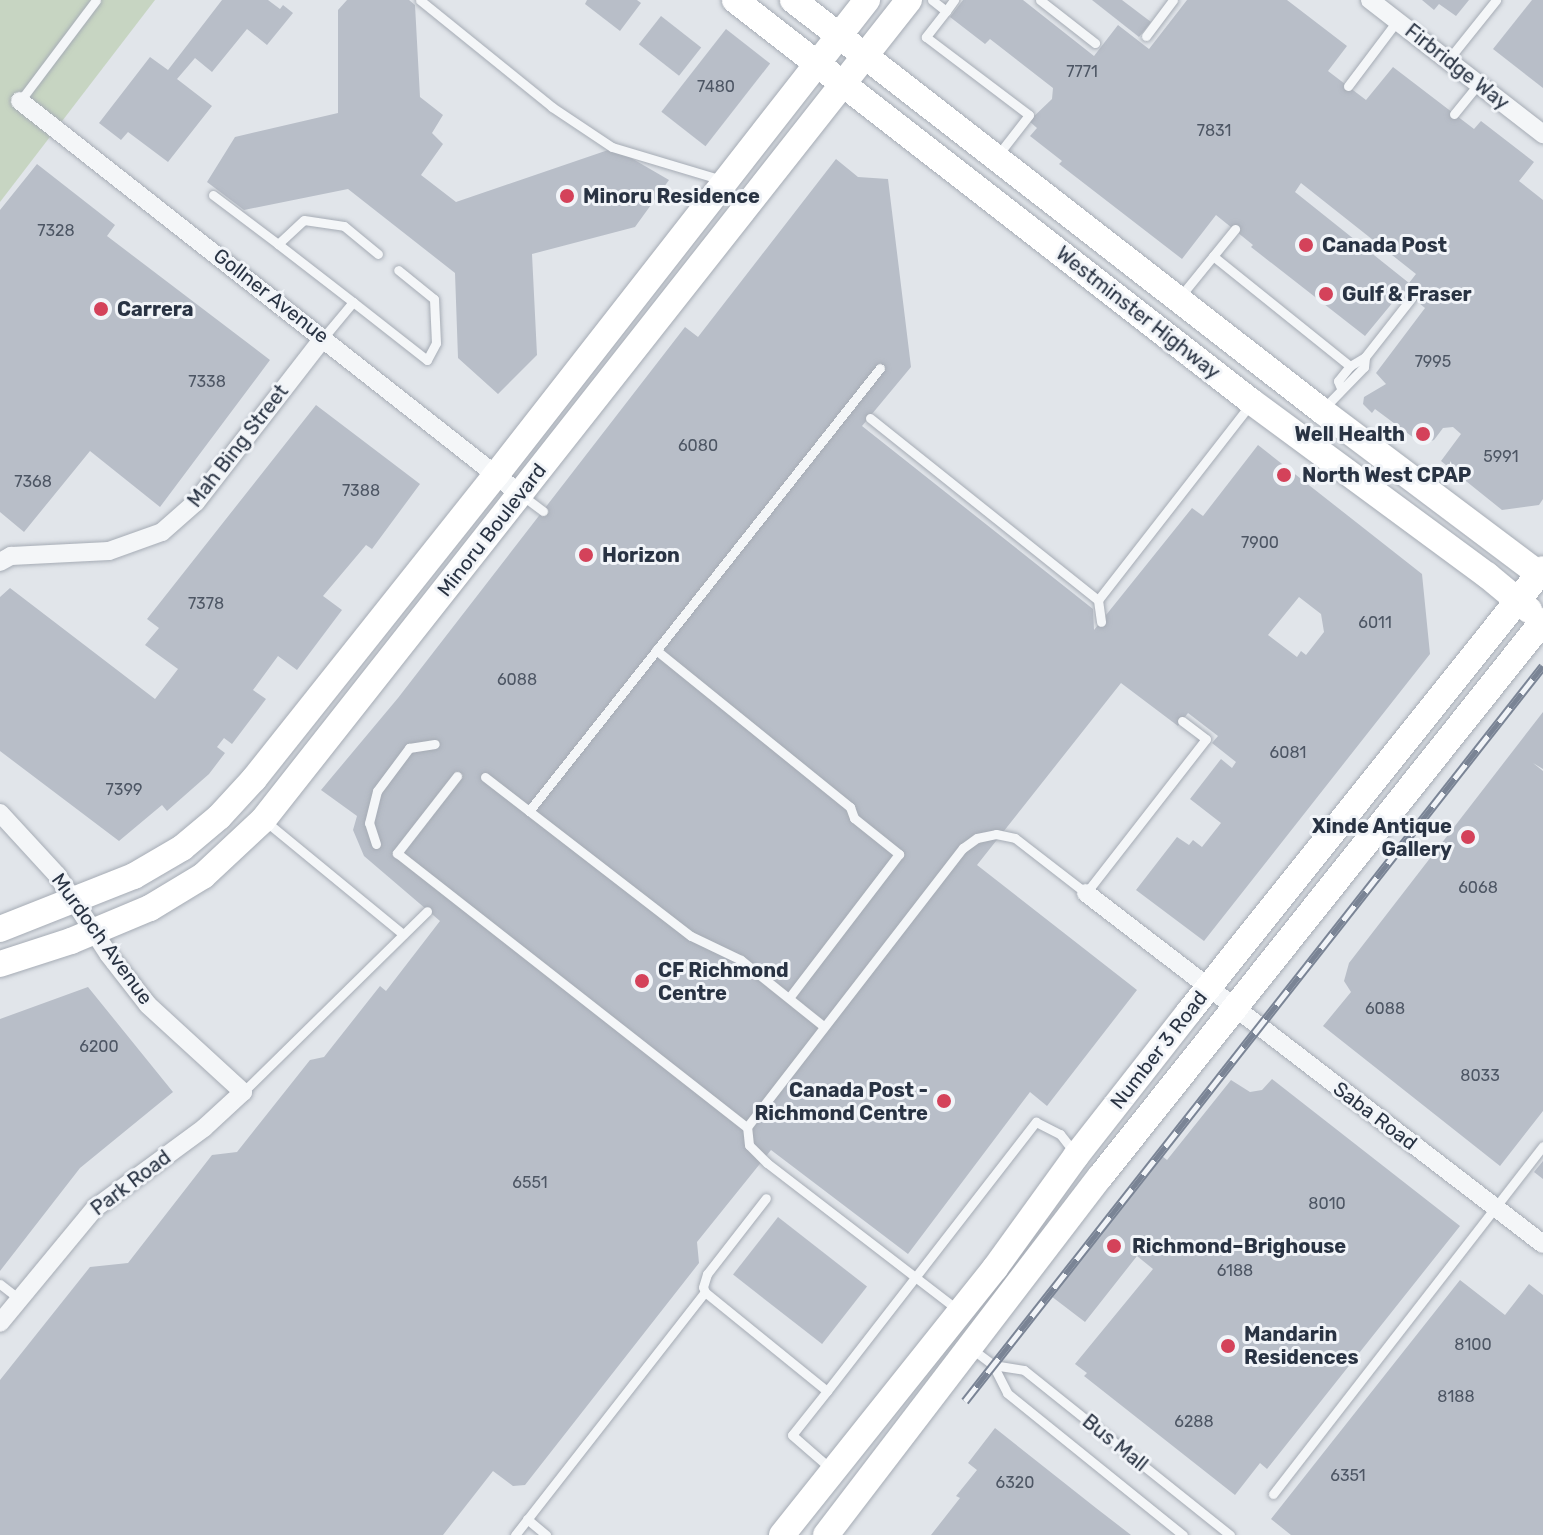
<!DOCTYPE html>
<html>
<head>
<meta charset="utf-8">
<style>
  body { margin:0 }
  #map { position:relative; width:1543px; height:1535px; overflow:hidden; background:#e1e5ea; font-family:Rubik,sans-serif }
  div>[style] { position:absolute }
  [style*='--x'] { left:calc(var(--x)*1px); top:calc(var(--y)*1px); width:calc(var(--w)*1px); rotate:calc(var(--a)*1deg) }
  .green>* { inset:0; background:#c7d5c2 }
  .building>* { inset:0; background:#b8bec8; transform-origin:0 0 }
  .roads { filter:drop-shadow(0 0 2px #a6acb5) drop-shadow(0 0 2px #a6acb5) }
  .lane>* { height:9px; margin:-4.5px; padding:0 4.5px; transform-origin:4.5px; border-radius:4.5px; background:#f4f6f8 }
  .street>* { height:18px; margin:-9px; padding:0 9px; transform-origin:9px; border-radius:9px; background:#f4f6f8 }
  .secondary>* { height:26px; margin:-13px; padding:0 13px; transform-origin:13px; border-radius:13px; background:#fff }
  .rail>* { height:9px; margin-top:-4.5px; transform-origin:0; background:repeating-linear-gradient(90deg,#f1f4f8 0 18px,#7a8495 0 36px); box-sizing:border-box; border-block:2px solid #7a8495 }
  .dots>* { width:22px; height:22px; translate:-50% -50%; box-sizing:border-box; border:4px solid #f1f4f8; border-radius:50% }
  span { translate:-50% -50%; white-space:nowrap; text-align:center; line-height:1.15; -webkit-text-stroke:6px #f1f4f8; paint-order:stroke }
  .number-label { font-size:16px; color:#4d5664 }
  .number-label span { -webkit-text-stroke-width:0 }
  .street-label { font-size:20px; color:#293343 }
  .poi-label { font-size:20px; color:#293343; font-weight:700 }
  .left { translate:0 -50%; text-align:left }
  .right { translate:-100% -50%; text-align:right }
</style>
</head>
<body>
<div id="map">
  <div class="green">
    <i style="clip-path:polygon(0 0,155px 0,0 202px)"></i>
  </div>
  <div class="building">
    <i style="clip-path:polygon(222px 0,268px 0,280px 9px,283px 5px,293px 13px,267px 45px,247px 29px,212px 72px,195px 58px,177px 79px,212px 106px,168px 162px,128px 132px,121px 140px,99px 123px,150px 57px,168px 70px)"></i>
    <i style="clip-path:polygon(347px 0,409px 0,415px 5px,420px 97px,443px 115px,432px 133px,443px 144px,421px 175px,456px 202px,614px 148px,669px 180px,635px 227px,532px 254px,537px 355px,498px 394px,458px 358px,455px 273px,348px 189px,244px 210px,207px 182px,235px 137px,338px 113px,338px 10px)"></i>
    <i style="clip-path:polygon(587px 0,637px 0,641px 3px,620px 31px,585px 4px)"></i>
    <i style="clip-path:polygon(evenodd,963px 0,1023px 0,1094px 56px,1118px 25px,1149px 49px,1187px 0,1287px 0,1347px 46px,1328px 71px,1366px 100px,1393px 67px,1474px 129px,1481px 121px,1534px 162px,1519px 181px,1543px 200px,1543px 499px,1539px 505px,1502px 510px,1441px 461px,1461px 434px,1453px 427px,1443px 428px,1434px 440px,1422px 444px,1375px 409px,1372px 413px,1363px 404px,1364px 397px,1386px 384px,1376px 373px,1425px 308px,1403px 290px,1365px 336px,1251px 247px,1253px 245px,1216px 215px,1182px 259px,1059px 164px,1062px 161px,1030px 136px,1037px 128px,1029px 121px,1052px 99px,1053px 88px,990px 39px,985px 44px,950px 17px,963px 0,1301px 183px,1416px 274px,1409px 283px,1295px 192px,1301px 183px)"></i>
    <i style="clip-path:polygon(1092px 0,1122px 0,1151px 22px,1139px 37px)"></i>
    <i style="clip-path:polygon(1422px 0,1469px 0,1456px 16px,1439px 4px,1434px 10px)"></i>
    <i style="clip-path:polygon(1532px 0,1543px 0,1543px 88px,1493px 49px)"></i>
    <i style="left:661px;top:16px;width:51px;height:36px;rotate:38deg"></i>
    <i style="left:726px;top:29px;width:56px;height:105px;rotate:38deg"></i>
    <i style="clip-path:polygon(evenodd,836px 159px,858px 177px,888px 179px,911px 367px,862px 426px,1093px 609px,1094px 630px,1192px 508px,1203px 516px,1258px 445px,1422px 574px,1430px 654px,1204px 941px,1136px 890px,1177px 837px,1189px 845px,1193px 840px,1202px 847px,1221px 823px,1190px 799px,1221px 759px,1232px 768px,1236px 762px,1212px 743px,1218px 736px,1188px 713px,1178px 726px,1121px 683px,977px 865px,1137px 990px,1047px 1106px,1030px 1092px,908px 1254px,771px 1150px,697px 1242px,699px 1263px,525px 1485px,513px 1486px,493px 1471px,443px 1535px,0 1535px,0 1380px,90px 1267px,128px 1263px,212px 1155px,237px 1152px,310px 1060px,324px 1057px,380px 986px,386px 991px,440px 921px,364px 856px,353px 830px,357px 816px,321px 790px,398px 698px,685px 327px,698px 337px,836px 159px,1299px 597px,1321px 614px,1324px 632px,1306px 655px,1301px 651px,1297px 657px,1268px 635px,1299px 597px)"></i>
    <i style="clip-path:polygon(37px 164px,115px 225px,107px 236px,270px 360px,160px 507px,90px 451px,24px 532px,0 512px,0 210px)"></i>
    <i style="clip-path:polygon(316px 405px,420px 484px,372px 549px,366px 545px,323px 596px,342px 610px,297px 670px,278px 656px,253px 690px,266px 699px,232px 744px,224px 738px,217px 747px,225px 753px,209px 774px,167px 811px,162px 805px,119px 841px,0 751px,0 597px,10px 588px,155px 699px,178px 669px,145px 645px,159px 628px,147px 619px)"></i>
    <i style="clip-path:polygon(1543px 712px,1543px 769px,1533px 763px,1543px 771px,1543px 1111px,1500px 1166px,1323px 1026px,1351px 992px,1344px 981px,1349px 963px)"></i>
    <i style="clip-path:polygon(88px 987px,173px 1092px,80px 1168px,0 1271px,0 1019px)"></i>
    <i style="clip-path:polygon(1272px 1079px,1460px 1226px,1267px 1469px,1260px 1463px,1235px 1495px,1084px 1376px,1087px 1373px,1075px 1364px,1153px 1269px,1137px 1256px,1085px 1322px,1051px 1296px,1162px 1156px,1167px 1160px,1231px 1080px,1250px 1092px,1262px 1090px)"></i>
    <i style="clip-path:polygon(1543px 1161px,1543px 1179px,1534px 1172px)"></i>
    <i style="left:778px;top:1217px;width:113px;height:73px;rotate:38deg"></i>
    <i style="clip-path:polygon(1460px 1280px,1505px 1315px,1529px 1284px,1543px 1295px,1543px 1535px,1291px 1535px,1271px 1519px)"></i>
    <i style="clip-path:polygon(995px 1428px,1096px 1508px,1131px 1535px,931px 1535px,960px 1498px,956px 1496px,977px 1470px,968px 1463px)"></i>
  </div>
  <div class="roads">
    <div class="lane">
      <i style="--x:420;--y:0;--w:170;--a:39"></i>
      <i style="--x:552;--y:107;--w:72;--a:33.7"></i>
      <i style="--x:612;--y:147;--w:115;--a:16.7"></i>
      <i style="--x:932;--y:0;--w:18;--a:38"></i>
      <i style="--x:946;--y:11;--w:33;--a:128"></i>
      <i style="--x:926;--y:37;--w:129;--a:37.1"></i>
      <i style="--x:1029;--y:115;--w:51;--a:127.8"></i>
      <i style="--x:1040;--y:0;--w:70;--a:38"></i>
      <i style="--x:946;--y:11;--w:14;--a:-54"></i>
      <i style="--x:1146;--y:36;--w:45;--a:-53.1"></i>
      <i style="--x:1448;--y:60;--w:77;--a:-51.3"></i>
      <i style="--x:1348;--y:86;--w:81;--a:-53"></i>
      <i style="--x:20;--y:101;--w:126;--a:-53"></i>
      <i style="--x:1454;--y:114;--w:38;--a:-51"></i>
      <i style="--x:213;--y:195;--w:81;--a:37"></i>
      <i style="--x:1213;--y:256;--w:176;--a:38.8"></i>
      <i style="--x:1179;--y:298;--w:89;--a:-50.9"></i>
      <i style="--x:353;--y:302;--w:95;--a:-142.3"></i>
      <i style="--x:278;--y:244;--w:35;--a:-43"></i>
      <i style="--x:304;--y:220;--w:40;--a:8.5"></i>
      <i style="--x:344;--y:226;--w:44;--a:39.5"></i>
      <i style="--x:323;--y:338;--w:47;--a:-50.2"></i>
      <i style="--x:353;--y:302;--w:94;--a:38.1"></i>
      <i style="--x:427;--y:360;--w:19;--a:-62"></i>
      <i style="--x:436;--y:343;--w:44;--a:-92.6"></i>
      <i style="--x:434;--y:299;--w:46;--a:-141.1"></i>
      <i style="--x:1365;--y:357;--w:76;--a:-51.9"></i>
      <i style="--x:1324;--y:408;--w:57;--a:-45.7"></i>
      <i style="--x:1364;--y:367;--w:10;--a:-84"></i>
      <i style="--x:1365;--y:357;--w:17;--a:149"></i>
      <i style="--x:1350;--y:366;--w:19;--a:129"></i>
      <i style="--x:1338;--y:381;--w:8;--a:67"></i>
      <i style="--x:870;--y:418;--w:292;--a:38.6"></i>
      <i style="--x:1098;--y:600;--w:22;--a:82"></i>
      <i style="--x:523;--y:496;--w:25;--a:37"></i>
      <i style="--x:1098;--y:600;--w:247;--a:-52.1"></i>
      <i style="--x:656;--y:650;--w:250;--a:39"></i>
      <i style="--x:850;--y:807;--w:12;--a:70"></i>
      <i style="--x:854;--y:818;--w:58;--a:38.7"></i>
      <i style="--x:899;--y:854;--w:181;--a:127.4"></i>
      <i style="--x:457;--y:776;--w:98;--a:127.9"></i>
      <i style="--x:397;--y:853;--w:444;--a:38.1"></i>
      <i style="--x:485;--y:777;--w:260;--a:37.7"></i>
      <i style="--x:691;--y:936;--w:55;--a:25.6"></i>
      <i style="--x:741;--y:960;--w:105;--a:38.8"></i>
      <i style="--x:529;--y:811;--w:565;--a:-51.61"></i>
      <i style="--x:264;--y:820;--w:180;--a:39.4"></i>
      <i style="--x:376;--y:844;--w:22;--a:-108"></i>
      <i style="--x:369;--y:823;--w:33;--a:-76"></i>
      <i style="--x:377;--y:791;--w:54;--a:-53.3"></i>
      <i style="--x:409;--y:748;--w:26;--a:-9"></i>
      <i style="--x:243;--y:1092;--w:258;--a:-44.5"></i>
      <i style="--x:0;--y:1284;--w:24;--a:38"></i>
      <i style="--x:705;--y:1292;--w:5;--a:-112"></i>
      <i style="--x:703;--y:1287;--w:14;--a:-73"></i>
      <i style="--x:707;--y:1274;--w:96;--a:-52.2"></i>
      <i style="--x:958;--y:1310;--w:241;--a:-142.4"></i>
      <i style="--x:767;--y:1163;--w:25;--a:-135"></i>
      <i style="--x:749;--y:1145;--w:18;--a:-96"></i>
      <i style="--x:747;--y:1127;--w:353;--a:-52.3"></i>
      <i style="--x:963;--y:848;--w:17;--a:-36"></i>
      <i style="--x:977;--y:838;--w:19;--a:-12"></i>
      <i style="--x:996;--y:834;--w:19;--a:12"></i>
      <i style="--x:1015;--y:838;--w:90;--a:37.8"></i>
      <i style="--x:1086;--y:893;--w:195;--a:-52.1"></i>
      <i style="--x:1206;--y:739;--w:30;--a:-143"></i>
      <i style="--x:972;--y:1349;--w:26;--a:37"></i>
      <i style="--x:993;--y:1365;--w:31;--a:63"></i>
      <i style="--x:1007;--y:1393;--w:226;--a:38.9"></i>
      <i style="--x:993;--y:1365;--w:31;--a:9"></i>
      <i style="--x:1024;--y:1370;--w:264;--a:38.7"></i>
      <i style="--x:827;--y:1391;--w:56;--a:128.5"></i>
      <i style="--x:792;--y:1435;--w:52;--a:41.1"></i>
      <i style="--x:1273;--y:1494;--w:440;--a:-52.2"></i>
      <i style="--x:527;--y:1519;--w:25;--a:40"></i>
      <i style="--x:515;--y:1535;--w:308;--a:-52"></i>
      <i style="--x:705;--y:1292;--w:157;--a:39.1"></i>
      <i style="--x:827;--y:1391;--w:341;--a:-52.2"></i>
      <i style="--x:1036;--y:1122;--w:27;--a:27"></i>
      <i style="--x:1060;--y:1134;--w:23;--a:52"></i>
    </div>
    <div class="street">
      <i style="--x:1370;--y:0;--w:219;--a:37.8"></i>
      <i style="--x:20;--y:101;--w:636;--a:38.17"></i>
      <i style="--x:0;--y:562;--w:13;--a:-29"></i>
      <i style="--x:11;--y:556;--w:98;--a:-2.9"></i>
      <i style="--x:109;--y:551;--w:56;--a:-19.7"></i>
      <i style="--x:162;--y:532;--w:45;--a:-41.4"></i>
      <i style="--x:196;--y:502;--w:207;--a:-52.2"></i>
      <i style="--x:0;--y:813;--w:84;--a:47.4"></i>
      <i style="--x:57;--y:875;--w:95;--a:57"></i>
      <i style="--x:109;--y:955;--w:63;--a:52"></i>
      <i style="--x:148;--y:1005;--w:129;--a:42.5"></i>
      <i style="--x:243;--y:1092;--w:53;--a:137.3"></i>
      <i style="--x:204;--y:1128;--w:135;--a:143.7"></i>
      <i style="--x:95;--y:1208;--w:149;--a:129.6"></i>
      <i style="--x:1086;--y:893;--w:576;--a:37.53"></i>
    </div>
    <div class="secondary">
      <i style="--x:735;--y:0;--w:655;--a:37.87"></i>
      <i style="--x:1252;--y:402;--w:292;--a:36.4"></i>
      <i style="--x:1487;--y:575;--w:55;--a:39.8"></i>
      <i style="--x:793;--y:0;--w:670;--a:37.84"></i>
      <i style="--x:1322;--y:411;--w:276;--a:36.9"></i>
      <i style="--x:0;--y:929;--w:144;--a:-21.6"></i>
      <i style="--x:134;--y:876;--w:56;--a:-30.3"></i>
      <i style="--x:182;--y:848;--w:48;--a:-40"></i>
      <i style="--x:219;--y:817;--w:52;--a:-47.4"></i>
      <i style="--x:254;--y:779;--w:389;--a:-51.5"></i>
      <i style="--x:496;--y:475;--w:603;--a:-52.01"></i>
      <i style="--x:0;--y:964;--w:75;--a:-17.9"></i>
      <i style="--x:71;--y:941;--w:86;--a:-22.7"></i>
      <i style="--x:150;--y:908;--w:62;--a:-31.1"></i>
      <i style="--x:203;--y:876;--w:82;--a:-43"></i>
      <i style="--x:263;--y:820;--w:1044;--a:-51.77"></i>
      <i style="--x:782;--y:1535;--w:342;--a:-51.4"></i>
      <i style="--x:995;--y:1268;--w:138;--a:-54.1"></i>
      <i style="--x:1076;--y:1156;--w:182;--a:-51.9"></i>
      <i style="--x:1188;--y:1013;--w:568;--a:-51.36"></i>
      <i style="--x:826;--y:1535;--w:451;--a:-52.6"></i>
      <i style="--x:1100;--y:1177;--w:711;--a:-51.45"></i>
    </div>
  </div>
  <div class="rail">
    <i style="--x:965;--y:1401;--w:935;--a:-51.82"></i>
  </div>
  <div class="dots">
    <i style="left:567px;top:196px;background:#d4425a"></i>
    <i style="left:1306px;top:245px;background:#d4425a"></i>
    <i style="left:1326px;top:294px;background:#d4425a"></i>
    <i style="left:101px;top:309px;background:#d4425a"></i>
    <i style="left:1423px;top:434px;background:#d4425a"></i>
    <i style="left:1284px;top:475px;background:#d4425a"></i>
    <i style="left:586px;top:555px;background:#d4425a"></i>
    <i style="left:1468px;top:837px;background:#d4425a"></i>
    <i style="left:642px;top:981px;background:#d4425a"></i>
    <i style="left:944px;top:1101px;background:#d4425a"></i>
    <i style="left:1114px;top:1246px;background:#d4425a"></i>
    <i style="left:1228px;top:1346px;background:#d4425a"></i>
  </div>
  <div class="number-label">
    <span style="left:1082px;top:72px">7771</span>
    <span style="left:716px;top:87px">7480</span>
    <span style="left:1214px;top:131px">7831</span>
    <span style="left:56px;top:231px">7328</span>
    <span style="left:1433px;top:362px">7995</span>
    <span style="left:207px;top:382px">7338</span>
    <span style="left:698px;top:446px">6080</span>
    <span style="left:1501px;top:457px">5991</span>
    <span style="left:33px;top:482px">7368</span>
    <span style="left:361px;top:491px">7388</span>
    <span style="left:1260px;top:543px">7900</span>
    <span style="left:206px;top:604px">7378</span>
    <span style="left:1375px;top:623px">6011</span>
    <span style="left:517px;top:680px">6088</span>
    <span style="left:1288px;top:753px">6081</span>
    <span style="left:124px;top:790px">7399</span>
    <span style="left:1478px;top:888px">6068</span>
    <span style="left:1385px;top:1009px">6088</span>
    <span style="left:99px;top:1047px">6200</span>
    <span style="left:1480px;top:1076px">8033</span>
    <span style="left:530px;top:1183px">6551</span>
    <span style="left:1327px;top:1204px">8010</span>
    <span style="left:1235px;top:1271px">6188</span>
    <span style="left:1473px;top:1345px">8100</span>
    <span style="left:1456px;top:1397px">8188</span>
    <span style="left:1194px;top:1422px">6288</span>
    <span style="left:1348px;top:1476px">6351</span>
    <span style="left:1015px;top:1483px">6320</span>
  </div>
  <div class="street-label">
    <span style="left:1457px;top:67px;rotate:38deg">Firbridge Way</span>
    <span style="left:271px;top:296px;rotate:38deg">Gollner Avenue</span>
    <span style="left:1138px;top:313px;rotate:38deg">Westminster Highway</span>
    <span style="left:238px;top:446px;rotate:-52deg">Mah Bing Street</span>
    <span style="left:492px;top:530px;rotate:-52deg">Minoru Boulevard</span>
    <span style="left:102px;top:939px;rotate:54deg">Murdoch Avenue</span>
    <span style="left:1159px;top:1050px;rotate:-52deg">Number 3 Road</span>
    <span style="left:1375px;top:1116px;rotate:37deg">Saba Road</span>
    <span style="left:131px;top:1183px;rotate:-37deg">Park Road</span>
    <span style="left:1115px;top:1443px;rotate:39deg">Bus Mall</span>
  </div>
  <div class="poi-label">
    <span class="left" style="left:583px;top:196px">Minoru Residence</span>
    <span class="left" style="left:1322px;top:245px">Canada Post</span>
    <span class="left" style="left:1342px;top:294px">Gulf &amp; Fraser</span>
    <span class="left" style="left:117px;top:309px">Carrera</span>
    <span class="right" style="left:1405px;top:434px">Well Health</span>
    <span class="left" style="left:1302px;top:475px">North West CPAP</span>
    <span class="left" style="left:602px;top:555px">Horizon</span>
    <span class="right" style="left:1452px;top:838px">Xinde Antique<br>Gallery</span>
    <span class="left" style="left:658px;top:982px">CF Richmond<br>Centre</span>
    <span class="right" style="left:928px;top:1102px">Canada Post -<br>Richmond Centre</span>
    <span class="left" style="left:1132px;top:1246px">Richmond–Brighouse</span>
    <span class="left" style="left:1244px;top:1346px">Mandarin<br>Residences</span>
  </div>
</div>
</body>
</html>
